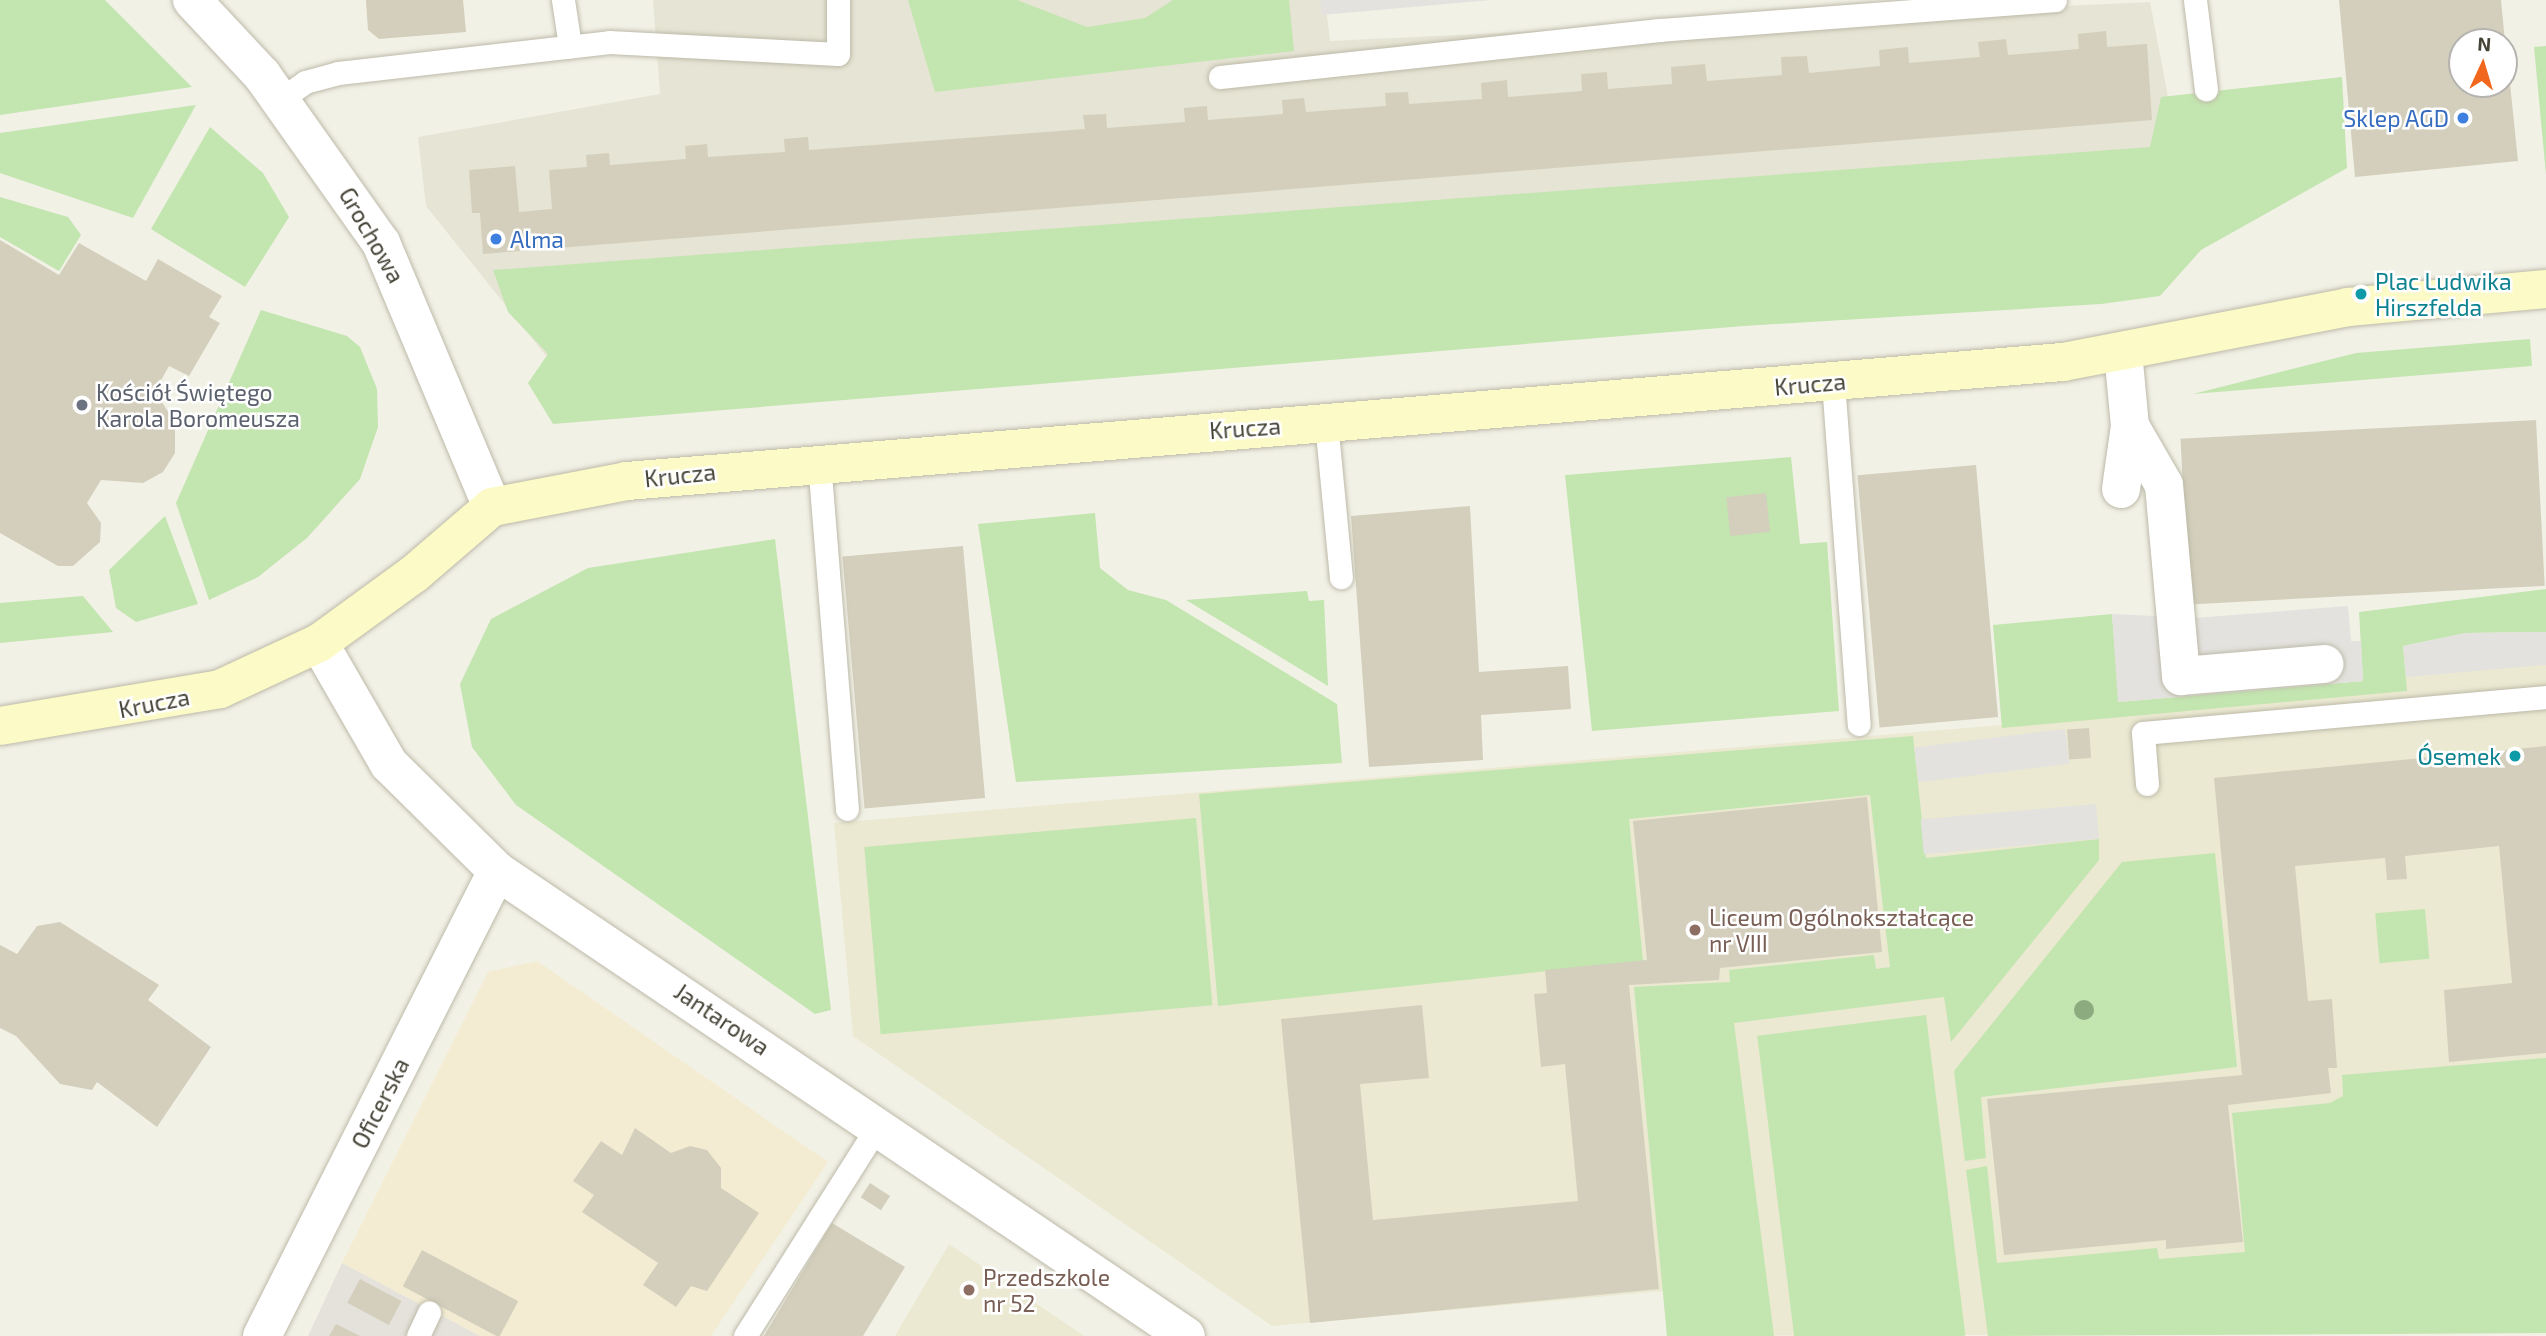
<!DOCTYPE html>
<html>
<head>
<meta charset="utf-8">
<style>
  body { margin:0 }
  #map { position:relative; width:2546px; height:1336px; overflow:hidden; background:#f2f1e6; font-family:"Exo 2",sans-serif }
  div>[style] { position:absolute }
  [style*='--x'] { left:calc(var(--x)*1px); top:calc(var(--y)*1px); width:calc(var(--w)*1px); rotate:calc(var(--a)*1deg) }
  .residential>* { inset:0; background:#e6e4d4 }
  .commercial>* { inset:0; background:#f4ecd2 }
  .industrial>* { inset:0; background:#e5e2db }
  .education>* { inset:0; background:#ebe9d1 }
  .green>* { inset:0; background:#c3e5b0; transform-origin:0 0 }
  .parking>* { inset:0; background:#e3e2de; transform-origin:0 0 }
  .building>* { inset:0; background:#d3cfbc; transform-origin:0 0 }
  .roads { filter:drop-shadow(0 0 2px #bdbaa9) drop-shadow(0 0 2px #bdbaa9) }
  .lane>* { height:23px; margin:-11.5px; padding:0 11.5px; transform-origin:11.5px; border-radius:11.5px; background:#fff }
  .street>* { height:38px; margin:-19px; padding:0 19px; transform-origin:19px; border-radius:19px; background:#fff }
  .secondary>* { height:38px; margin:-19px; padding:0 19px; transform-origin:19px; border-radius:19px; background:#fcfac6 }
  .trees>* { width:20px; height:20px; margin:-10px; border-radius:50%; background:#8cac7f }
  .dots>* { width:19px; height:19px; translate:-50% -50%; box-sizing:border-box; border:4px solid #fff; border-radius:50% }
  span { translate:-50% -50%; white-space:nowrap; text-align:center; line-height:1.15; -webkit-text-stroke:5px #fff; paint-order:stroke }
  .shop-label { font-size:23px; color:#366cbe }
  .right { translate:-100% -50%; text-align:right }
  .left { translate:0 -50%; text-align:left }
  .street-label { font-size:23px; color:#454236 }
  .culture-label { font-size:23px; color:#0d838f }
  .worship-label { font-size:23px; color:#5b616d }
  .education-label { font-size:23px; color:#785e54 }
  .north { position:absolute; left:2448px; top:28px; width:70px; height:70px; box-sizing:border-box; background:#fff; border:2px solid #b5b3af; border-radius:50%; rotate:4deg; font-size:19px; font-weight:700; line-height:28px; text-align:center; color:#454236 }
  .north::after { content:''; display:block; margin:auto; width:24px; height:32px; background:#f1671e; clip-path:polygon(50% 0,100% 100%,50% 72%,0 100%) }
</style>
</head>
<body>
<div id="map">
  <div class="residential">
    <i style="clip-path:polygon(653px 0,1325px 0,1330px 41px,2150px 2px,2191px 218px,547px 357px,426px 206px,418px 137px,660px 94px)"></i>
  </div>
  <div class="commercial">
    <i style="clip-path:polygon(537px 961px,828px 1162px,711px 1336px,480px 1336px,342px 1263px,488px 972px)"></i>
  </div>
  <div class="industrial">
    <i style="clip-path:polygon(342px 1263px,480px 1336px,308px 1336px)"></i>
  </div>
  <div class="education">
    <i style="clip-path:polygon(2546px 632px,2546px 1333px,1667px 1336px,1663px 1291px,1272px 1326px,853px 1036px,834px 823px,2406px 691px,2403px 646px)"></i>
    <i style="clip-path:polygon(949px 1244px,1084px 1336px,895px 1336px)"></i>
  </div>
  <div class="green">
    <i style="clip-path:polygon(0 0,105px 0,192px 87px,0 115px)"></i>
    <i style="clip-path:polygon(908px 0,1017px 0,1087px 27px,1145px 18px,1173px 0,1289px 0,1294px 51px,935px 92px)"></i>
    <i style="clip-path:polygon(2546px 46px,2546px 175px,2534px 47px)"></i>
    <i style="clip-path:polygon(2342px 77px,2347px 168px,2201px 250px,2160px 296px,2101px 304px,1744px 326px,553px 424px,528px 383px,548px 354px,508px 312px,493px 270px,2150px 147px,2161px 97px)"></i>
    <i style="clip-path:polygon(196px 105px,133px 218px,0 173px,0 133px)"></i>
    <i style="clip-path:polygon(210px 127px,263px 173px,289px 217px,245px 287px,151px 229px)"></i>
    <i style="clip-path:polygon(0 197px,68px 217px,81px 235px,59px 271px,0 237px)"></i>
    <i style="clip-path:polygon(261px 310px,347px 336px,360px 347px,377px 389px,378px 427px,360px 479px,307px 538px,258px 577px,209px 600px,176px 503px)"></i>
    <i style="clip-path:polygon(2530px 339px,2532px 366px,2193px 394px,2356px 353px)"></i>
    <i style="clip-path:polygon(1791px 457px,1800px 544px,1827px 542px,1839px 711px,1592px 731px,1565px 475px)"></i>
    <i style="clip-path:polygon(1095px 513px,1100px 568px,1128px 590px,1166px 600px,1337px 704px,1342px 763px,1016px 782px,978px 524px)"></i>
    <i style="clip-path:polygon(165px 516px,198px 604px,136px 622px,116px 608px,109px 570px)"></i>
    <i style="clip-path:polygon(775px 539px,831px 1010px,815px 1014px,516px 805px,472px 747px,460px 684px,491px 619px,588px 568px)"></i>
    <i style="clip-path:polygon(2546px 589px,2546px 632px,2466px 633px,2403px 646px,2407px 691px,2002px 728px,1993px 625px,2112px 614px,2119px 702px,2363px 681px,2359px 612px)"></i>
    <i style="clip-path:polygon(1307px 591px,1309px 601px,1324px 600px,1328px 686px,1186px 600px)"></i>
    <i style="clip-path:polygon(83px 596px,113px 632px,0 643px,0 603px)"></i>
    <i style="clip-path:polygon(1913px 736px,1926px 858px,2099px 839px,2099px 860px,1951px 1042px,1944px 997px,1734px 1023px,1774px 1336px,1667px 1336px,1634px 987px,1730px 982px,1729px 970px,1874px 955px,1876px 969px,1890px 967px,1870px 795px,1629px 819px,1643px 961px,1218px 1006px,1199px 794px)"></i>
    <i style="left:1196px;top:818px;width:188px;height:333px;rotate:85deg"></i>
    <i style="clip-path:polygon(2215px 853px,2237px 1067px,1981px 1097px,1986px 1158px,1965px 1161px,1954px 1071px,2122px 862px)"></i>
    <i style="left:2425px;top:909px;width:50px;height:50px;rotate:85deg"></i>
    <i style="left:1926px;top:1015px;width:323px;height:170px;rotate:83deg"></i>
    <i style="clip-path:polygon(2546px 1058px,2546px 1333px,1988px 1336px,1966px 1170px,1987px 1166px,1997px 1263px,2157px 1248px,2159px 1259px,2245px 1252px,2232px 1113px,2330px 1103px,2343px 1096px,2342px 1075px)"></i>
  </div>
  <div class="parking">
    <i style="clip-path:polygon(1320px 0,1491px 0,1322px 15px)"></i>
    <i style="clip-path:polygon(2348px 606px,2351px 641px,2361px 641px,2363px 681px,2118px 702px,2112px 614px,2195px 618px)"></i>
    <i style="clip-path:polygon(2546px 632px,2546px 665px,2406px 677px,2403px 646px,2466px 633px)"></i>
    <i style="left:2065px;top:729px;width:35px;height:152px;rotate:83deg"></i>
    <i style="left:2096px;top:804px;width:35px;height:176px;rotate:85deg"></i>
  </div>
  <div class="building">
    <i style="clip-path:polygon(366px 0,463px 0,466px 32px,379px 39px,368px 30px)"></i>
    <i style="clip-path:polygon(2339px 0,2501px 0,2505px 42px,2462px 42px,2462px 84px,2504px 84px,2506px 45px,2518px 161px,2355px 177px)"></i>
    <i style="clip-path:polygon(2106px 31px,2107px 47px,2147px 44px,2152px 120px,483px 254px,480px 213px,472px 213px,469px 170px,515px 166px,519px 212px,552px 209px,549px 170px,587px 167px,586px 155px,609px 153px,610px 165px,686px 159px,685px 146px,707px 144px,708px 157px,785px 152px,784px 139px,808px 137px,809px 150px,1085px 129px,1083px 115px,1106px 114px,1107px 128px,1185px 122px,1184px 108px,1207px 106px,1208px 120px,1283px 114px,1282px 100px,1304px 98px,1306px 112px,1386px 106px,1385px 93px,1408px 92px,1409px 104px,1482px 99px,1481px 83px,1507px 80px,1508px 97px,1582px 91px,1581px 74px,1607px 72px,1608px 89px,1672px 84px,1671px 67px,1705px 64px,1707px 81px,1746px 78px,1782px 75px,1781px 57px,1807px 56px,1809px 73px,1880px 66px,1879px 50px,1908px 47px,1909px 63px,1980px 57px,1978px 42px,2006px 39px,2008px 55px,2079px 49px,2078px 34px)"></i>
    <i style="clip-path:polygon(0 240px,59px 275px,79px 243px,146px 281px,158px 259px,222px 296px,209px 317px,220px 323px,189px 376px,169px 366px,155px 391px,175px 423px,175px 453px,163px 472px,143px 483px,101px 480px,87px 503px,101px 523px,100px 542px,73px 566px,58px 566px,0 533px)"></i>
    <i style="left:2536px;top:420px;width:166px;height:356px;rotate:87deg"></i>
    <i style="left:1976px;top:465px;width:253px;height:119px;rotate:85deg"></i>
    <i style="left:1766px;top:493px;width:39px;height:40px;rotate:84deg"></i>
    <i style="clip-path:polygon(1470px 506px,1479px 672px,1568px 666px,1571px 709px,1481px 715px,1483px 760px,1369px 767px,1351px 516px)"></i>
    <i style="left:963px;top:546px;width:253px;height:121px;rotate:85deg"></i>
    <i style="left:2089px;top:728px;width:30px;height:22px;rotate:86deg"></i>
    <i style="clip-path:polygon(2546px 746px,2546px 1053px,2449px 1062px,2444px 990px,2512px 983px,2499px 846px,2405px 856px,2407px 879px,2387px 880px,2385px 858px,2295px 866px,2308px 1001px,2332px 999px,2337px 1068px,2328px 1068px,2331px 1093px,2228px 1105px,2243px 1242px,2166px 1249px,2166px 1240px,2004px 1255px,1987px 1099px,2242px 1075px,2214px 778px)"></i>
    <i style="clip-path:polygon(1867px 797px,1882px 952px,1720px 968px,1719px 980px,1629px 985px,1659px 1289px,1310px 1323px,1281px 1019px,1422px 1005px,1429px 1078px,1360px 1084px,1373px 1220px,1578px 1201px,1565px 1064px,1541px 1067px,1534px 994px,1547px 993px,1545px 970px,1647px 960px,1633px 821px)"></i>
    <i style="clip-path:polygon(60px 922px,159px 985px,148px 1000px,211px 1047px,157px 1127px,97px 1082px,92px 1090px,60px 1084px,16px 1036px,0 1028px,0 945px,17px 954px,37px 926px)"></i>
    <i style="clip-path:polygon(635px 1128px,671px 1153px,690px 1146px,707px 1150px,721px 1168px,721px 1188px,759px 1213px,707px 1291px,691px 1286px,676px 1307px,643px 1285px,658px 1263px,582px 1212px,594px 1195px,573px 1181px,601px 1141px,622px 1155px)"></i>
    <i style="left:870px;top:1183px;width:24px;height:17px;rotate:33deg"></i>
    <i style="clip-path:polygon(832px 1223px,905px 1267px,863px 1336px,764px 1336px)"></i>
    <i style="left:422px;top:1250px;width:109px;height:41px;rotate:28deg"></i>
    <i style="left:360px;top:1279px;width:47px;height:27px;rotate:28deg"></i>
    <i style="clip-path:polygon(336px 1324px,360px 1336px,329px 1336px)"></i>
  </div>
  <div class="roads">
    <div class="lane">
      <i style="--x:563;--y:0;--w:47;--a:81.3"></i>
      <i style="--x:2195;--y:0;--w:90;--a:83"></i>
      <i style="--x:1220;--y:77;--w:442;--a:-6.1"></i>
      <i style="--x:1659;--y:30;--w:397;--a:-4.3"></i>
      <i style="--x:281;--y:99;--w:29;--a:-35"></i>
      <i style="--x:305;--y:82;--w:34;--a:-15"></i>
      <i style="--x:338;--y:73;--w:273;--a:-6.5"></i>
      <i style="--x:609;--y:42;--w:229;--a:3"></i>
      <i style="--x:838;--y:54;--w:54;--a:-90"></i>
      <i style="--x:1833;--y:382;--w:343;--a:85.7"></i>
      <i style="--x:1326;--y:422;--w:156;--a:84.5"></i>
      <i style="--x:819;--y:461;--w:349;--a:85.4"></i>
      <i style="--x:2147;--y:784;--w:51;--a:-94.5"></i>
      <i style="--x:2143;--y:733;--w:405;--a:-5.1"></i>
      <i style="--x:418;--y:1336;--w:26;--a:-65"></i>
      <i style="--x:745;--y:1336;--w:244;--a:-57.7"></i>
    </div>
    <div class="street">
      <i style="--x:192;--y:0;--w:103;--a:47"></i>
      <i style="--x:262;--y:75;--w:206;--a:54.7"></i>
      <i style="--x:381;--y:243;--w:286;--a:67.2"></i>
      <i style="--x:2130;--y:426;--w:68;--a:60"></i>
      <i style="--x:2164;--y:485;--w:192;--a:84.9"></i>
      <i style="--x:2181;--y:676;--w:144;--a:-4.8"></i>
      <i style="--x:2121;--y:489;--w:64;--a:-81.9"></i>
      <i style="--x:2130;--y:426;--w:74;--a:-95.4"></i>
      <i style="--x:319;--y:643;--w:140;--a:60"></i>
      <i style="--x:389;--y:764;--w:152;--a:44.7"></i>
      <i style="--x:497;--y:871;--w:831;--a:34.02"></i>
      <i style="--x:262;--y:1336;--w:521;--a:-63.19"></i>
    </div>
    <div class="secondary">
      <i style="--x:0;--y:726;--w:223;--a:-9.5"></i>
      <i style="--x:220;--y:689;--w:109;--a:-24.9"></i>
      <i style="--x:319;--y:643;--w:117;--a:-36"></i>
      <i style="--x:414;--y:574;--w:103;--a:-40.7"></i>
      <i style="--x:492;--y:507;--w:137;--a:-10.9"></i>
      <i style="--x:627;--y:481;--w:1441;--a:-4.74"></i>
      <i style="--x:2063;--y:362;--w:290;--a:-10.9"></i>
      <i style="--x:2348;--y:307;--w:199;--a:-5.2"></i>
    </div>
  </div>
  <div class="trees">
    <i style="left:2084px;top:1010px"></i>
  </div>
  <div class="dots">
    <i style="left:2463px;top:118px;background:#3f7fe0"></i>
    <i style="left:496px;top:239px;background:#3f7fe0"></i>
    <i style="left:2361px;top:294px;background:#0f9aa8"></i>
    <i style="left:82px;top:405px;background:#6b7280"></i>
    <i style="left:2515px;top:756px;background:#0f9aa8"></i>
    <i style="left:1695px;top:930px;background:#8d6e63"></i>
    <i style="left:969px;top:1290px;background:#8d6e63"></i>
  </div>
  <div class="shop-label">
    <span class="right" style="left:2449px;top:118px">Sklep AGD</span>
    <span class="left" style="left:510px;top:239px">Alma</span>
  </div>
  <div class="street-label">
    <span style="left:372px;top:235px;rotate:60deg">Grochowa</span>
    <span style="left:1810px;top:384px;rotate:-5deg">Krucza</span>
    <span style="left:1245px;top:428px;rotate:-4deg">Krucza</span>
    <span style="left:680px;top:475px;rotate:-6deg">Krucza</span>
    <span style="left:154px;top:703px;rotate:-11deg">Krucza</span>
    <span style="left:722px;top:1019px;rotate:34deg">Jantarowa</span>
    <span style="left:380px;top:1103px;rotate:-63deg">Oficerska</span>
  </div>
  <div class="culture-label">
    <span class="left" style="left:2375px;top:294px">Plac Ludwika<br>Hirszfelda</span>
    <span class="right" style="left:2501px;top:756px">Ósemek</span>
  </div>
  <div class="worship-label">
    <span class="left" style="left:96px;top:405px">Kościół Świętego<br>Karola Boromeusza</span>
  </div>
  <div class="education-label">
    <span class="left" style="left:1709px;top:930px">Liceum Ogólnokształcące<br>nr VIII</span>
    <span class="left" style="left:983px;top:1290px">Przedszkole<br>nr 52</span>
  </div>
  <div class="north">N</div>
</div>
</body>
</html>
